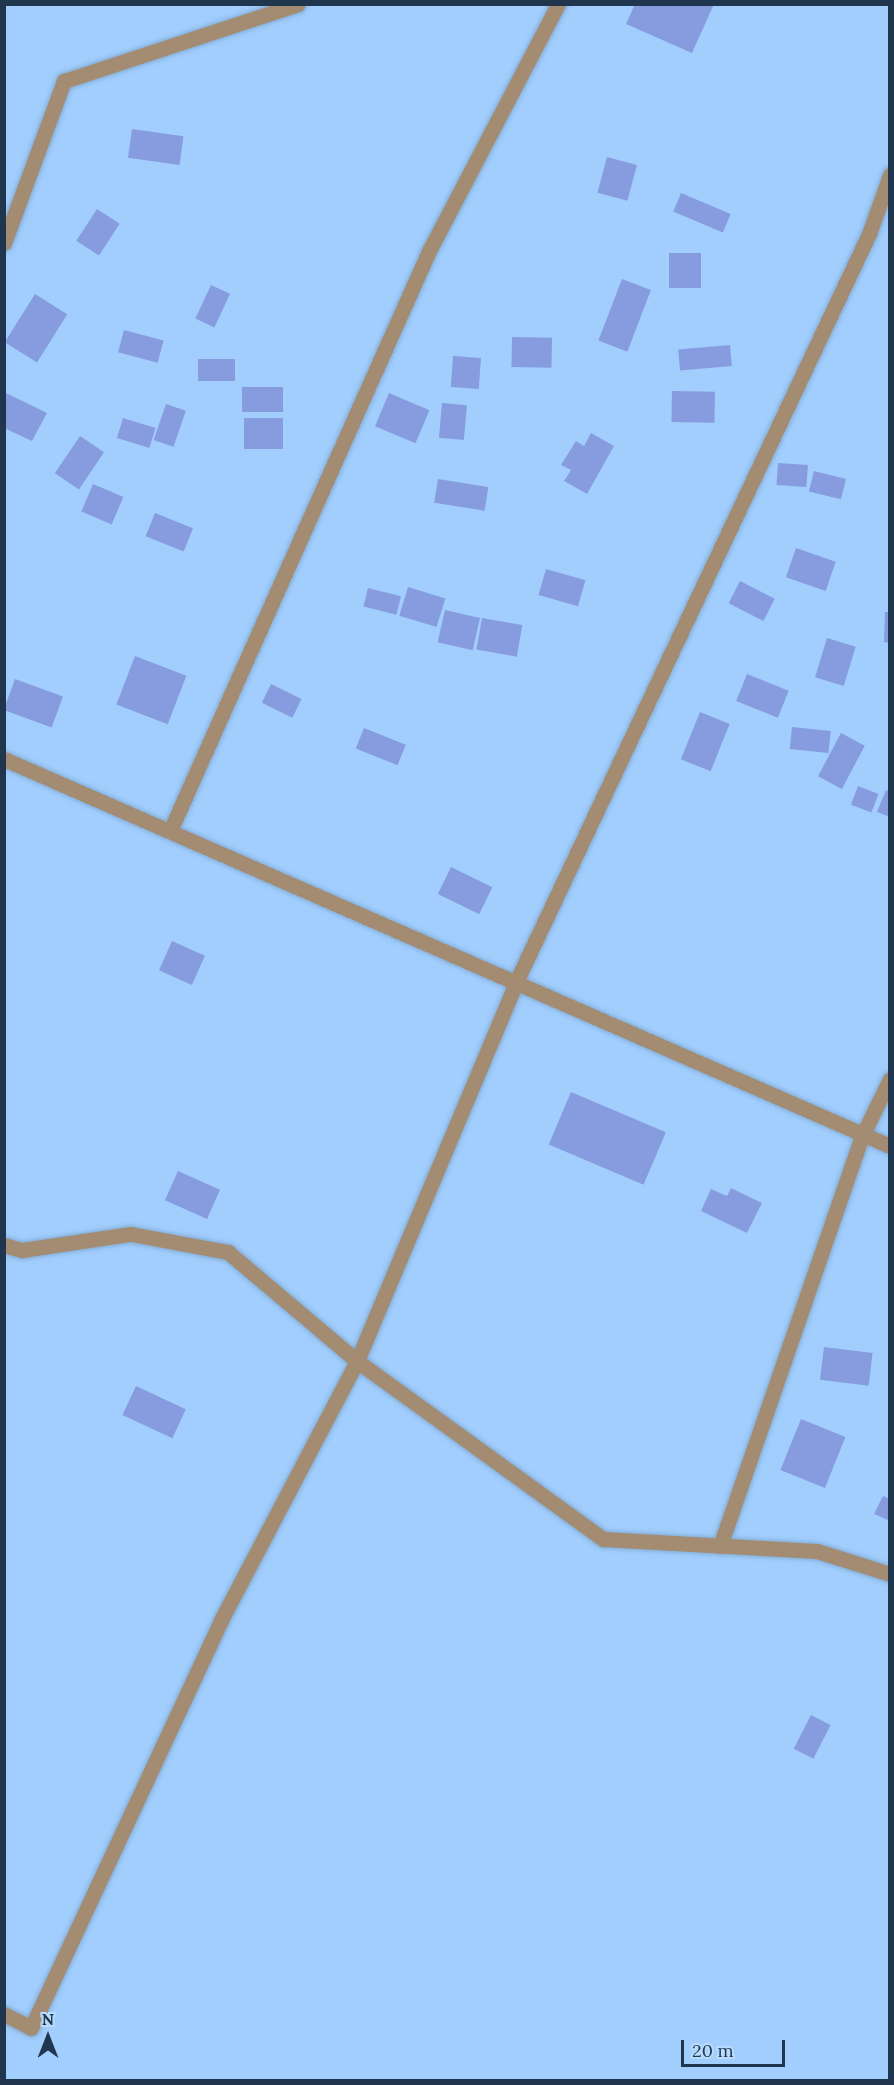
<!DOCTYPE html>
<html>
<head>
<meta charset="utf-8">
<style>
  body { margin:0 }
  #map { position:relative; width:894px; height:2085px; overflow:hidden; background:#a1cefd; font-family:Lora,serif }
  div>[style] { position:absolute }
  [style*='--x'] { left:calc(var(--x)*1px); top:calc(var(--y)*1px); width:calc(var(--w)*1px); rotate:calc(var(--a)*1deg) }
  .building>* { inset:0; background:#869cdf; transform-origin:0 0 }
  .roads { filter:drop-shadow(0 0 2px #84add6) drop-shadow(0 0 2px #84add6) }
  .street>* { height:15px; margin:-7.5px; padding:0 7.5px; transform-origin:7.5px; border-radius:7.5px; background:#a38c72 }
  span { translate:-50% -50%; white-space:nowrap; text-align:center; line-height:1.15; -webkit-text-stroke:4.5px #b8dbfe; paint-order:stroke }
  .frame { position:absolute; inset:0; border:6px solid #1f364e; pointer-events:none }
  .north { position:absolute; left:18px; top:2007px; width:60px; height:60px; -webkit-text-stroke:4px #b8dbfe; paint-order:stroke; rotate:0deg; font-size:16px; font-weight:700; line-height:24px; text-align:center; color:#1f364e }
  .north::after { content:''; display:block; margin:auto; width:21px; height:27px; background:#1f364e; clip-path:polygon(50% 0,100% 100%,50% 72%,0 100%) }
  .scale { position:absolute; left:681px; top:2040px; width:104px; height:27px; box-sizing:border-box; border:3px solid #1f364e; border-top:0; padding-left:8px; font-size:18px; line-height:21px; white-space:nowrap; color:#1f364e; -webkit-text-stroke:4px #b8dbfe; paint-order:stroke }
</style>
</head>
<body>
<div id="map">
  <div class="building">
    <i style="clip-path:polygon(635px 4px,714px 4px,692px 53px,626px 24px)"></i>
    <i style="left:132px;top:129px;width:52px;height:29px;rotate:8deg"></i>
    <i style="left:607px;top:157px;width:31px;height:37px;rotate:15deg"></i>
    <i style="left:681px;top:193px;width:54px;height:20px;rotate:23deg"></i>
    <i style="left:97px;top:209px;width:27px;height:38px;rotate:33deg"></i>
    <i style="left:669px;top:253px;width:32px;height:35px"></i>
    <i style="left:622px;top:279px;width:31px;height:66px;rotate:21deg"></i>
    <i style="left:211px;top:285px;width:21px;height:37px;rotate:25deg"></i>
    <i style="left:35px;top:294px;width:38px;height:57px;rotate:32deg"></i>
    <i style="left:124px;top:330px;width:41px;height:23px;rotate:15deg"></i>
    <i style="left:512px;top:337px;width:40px;height:30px;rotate:1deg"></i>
    <i style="left:730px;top:345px;width:21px;height:52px;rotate:85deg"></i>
    <i style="left:453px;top:356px;width:28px;height:31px;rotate:4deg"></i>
    <i style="left:198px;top:359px;width:37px;height:22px"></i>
    <i style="left:242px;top:387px;width:41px;height:25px"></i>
    <i style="left:672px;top:391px;width:43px;height:31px;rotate:1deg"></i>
    <i style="clip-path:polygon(4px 392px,47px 413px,32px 441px,4px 428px)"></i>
    <i style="left:389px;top:393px;width:44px;height:36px;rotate:23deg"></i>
    <i style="left:442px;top:403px;width:25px;height:35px;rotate:5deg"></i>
    <i style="left:166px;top:404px;width:21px;height:38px;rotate:19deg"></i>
    <i style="left:123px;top:418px;width:34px;height:21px;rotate:17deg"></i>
    <i style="left:244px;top:418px;width:39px;height:31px"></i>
    <i style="clip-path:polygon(591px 433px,614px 446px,587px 494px,564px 481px,571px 470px,561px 465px,576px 441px,584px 446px)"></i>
    <i style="left:80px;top:436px;width:29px;height:45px;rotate:34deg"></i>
    <i style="left:778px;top:463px;width:30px;height:22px;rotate:4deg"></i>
    <i style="left:814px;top:471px;width:33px;height:21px;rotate:14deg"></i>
    <i style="left:438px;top:479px;width:51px;height:24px;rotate:9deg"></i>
    <i style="left:93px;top:484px;width:33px;height:30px;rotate:23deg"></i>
    <i style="left:155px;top:513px;width:41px;height:25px;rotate:22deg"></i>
    <i style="left:796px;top:548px;width:42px;height:31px;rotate:19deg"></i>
    <i style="left:546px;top:569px;width:41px;height:27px;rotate:16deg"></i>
    <i style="left:740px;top:581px;width:39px;height:25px;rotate:27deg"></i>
    <i style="left:408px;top:587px;width:39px;height:30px;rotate:17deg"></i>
    <i style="left:368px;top:588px;width:34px;height:19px;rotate:14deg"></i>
    <i style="left:445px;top:610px;width:36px;height:33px;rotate:13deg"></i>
    <i style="clip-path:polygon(885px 612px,890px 612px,890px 643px,884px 642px)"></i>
    <i style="left:482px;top:618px;width:41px;height:32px;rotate:10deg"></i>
    <i style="left:827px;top:638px;width:30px;height:41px;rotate:17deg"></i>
    <i style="left:135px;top:656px;width:55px;height:52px;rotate:21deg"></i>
    <i style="left:747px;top:674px;width:45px;height:29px;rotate:22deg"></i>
    <i style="left:15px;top:679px;width:51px;height:33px;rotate:20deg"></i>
    <i style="left:271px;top:684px;width:34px;height:21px;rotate:26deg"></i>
    <i style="left:700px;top:712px;width:32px;height:51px;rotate:22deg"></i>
    <i style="left:792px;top:727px;width:39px;height:22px;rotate:6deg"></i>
    <i style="left:364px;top:728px;width:45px;height:22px;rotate:22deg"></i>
    <i style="left:841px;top:733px;width:27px;height:49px;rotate:28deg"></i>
    <i style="left:858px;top:786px;width:22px;height:20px;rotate:21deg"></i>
    <i style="clip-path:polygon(886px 790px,890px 792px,890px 817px,877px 812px)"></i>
    <i style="left:451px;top:867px;width:46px;height:30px;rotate:26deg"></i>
    <i style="left:172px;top:941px;width:36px;height:32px;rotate:24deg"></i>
    <i style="left:571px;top:1092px;width:103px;height:57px;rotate:23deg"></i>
    <i style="left:178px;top:1171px;width:46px;height:32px;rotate:24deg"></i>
    <i style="clip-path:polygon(731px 1188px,762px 1203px,747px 1233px,701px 1211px,711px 1189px,727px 1196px)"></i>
    <i style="left:824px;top:1347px;width:49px;height:33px;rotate:7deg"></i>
    <i style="left:136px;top:1386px;width:55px;height:32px;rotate:25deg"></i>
    <i style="left:801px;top:1419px;width:48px;height:55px;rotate:22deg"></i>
    <i style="clip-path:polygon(883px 1496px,890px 1499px,890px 1521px,874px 1514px)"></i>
    <i style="left:811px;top:1715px;width:22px;height:38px;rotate:27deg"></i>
  </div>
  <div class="roads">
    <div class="street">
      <i style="--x:4;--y:243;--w:173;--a:-69.7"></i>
      <i style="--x:64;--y:81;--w:246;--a:-18.2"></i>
      <i style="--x:4;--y:759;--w:967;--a:23.6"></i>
      <i style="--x:170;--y:831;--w:635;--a:-65.94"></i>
      <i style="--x:429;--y:251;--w:279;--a:-62.4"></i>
      <i style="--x:4;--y:1245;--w:19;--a:16"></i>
      <i style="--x:22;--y:1250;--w:110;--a:-8.4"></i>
      <i style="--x:131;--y:1234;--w:99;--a:10.5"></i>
      <i style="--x:228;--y:1252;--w:169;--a:40.2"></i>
      <i style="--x:357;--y:1361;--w:304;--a:35.9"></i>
      <i style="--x:603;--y:1539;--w:214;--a:3.2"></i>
      <i style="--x:817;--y:1551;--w:77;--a:17.5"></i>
      <i style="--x:720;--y:1546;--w:436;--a:-70.9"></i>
      <i style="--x:863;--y:1134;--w:61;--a:-63.9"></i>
      <i style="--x:4;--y:2014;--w:30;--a:27"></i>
      <i style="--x:31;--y:2028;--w:450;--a:-65"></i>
      <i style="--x:221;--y:1620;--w:293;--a:-62.3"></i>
      <i style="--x:357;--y:1361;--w:411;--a:-67.2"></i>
      <i style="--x:516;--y:982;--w:827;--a:-64.74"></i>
      <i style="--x:869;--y:234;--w:63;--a:-70.4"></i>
    </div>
  </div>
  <div class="frame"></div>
  <div class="north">N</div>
  <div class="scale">20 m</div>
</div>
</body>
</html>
